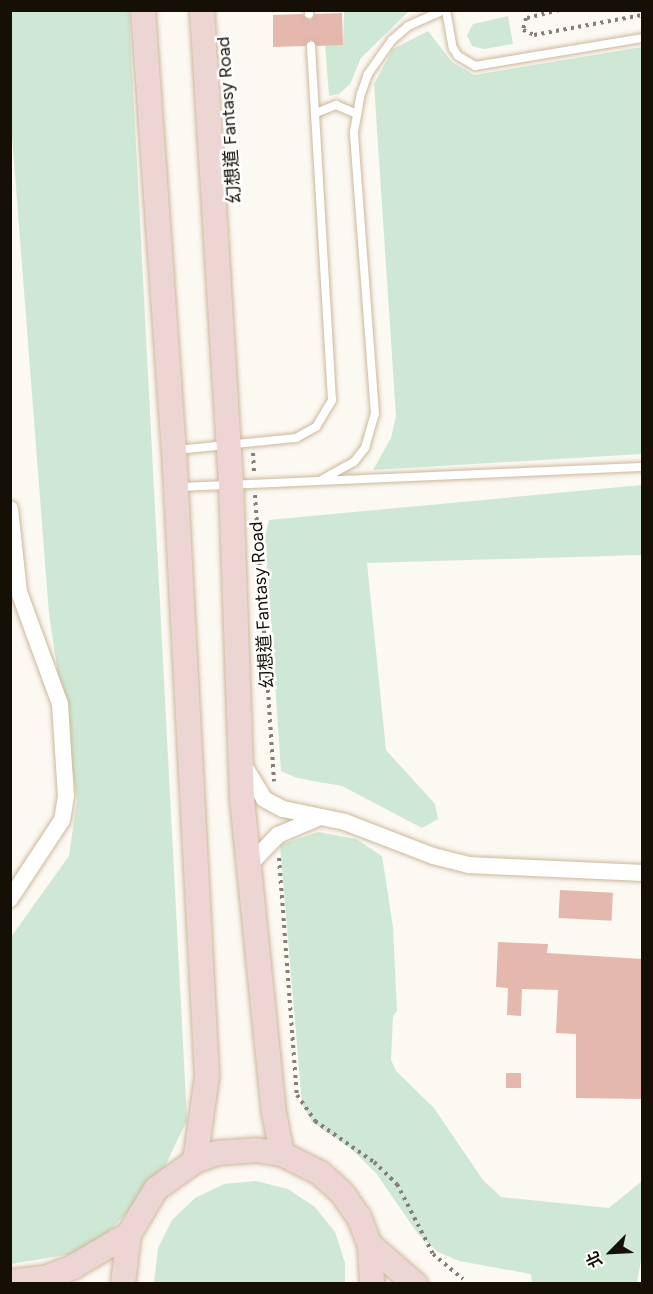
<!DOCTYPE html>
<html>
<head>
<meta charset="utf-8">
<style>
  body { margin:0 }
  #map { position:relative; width:653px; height:1294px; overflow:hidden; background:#fcf8f2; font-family:Figtree,"Noto Sans TC",sans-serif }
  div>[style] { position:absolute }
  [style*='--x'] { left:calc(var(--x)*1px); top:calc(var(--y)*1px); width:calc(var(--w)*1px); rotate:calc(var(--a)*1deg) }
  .green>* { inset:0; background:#cfe8d5 }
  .building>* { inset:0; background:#e5b8ad; transform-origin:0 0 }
  .path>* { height:4px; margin-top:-2px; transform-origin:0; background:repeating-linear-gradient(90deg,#857f77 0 3px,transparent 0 7.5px) }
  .roads { filter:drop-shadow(0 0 2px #cbb89a) drop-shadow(0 0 2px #cbb89a) }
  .lane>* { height:8px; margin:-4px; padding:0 4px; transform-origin:4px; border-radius:4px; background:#fff }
  .street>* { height:16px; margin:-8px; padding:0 8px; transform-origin:8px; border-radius:8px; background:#fff }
  .secondary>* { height:24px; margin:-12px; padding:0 12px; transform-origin:12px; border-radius:12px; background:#edd5d4 }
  span { translate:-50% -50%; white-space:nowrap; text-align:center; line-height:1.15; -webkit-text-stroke:5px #fff; paint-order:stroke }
  .street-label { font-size:18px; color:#160f05 }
  .frame { position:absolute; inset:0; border:12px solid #160f05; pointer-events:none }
  .north { position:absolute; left:581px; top:1222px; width:60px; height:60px; -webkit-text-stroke:4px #fff; paint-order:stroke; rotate:246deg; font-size:16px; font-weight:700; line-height:24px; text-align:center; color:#160f05 }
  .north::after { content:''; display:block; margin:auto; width:21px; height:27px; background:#160f05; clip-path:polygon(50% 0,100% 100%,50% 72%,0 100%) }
</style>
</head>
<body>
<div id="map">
  <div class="green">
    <i style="clip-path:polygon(11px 11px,129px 11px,187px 1120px,160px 1177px,102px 1239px,83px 1252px,11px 1264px,11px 937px,69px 856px,77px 800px,49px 614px,11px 123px)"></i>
    <i style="clip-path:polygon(344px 11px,409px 11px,361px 58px,350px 84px,339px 94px,329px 96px,325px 45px,343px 45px)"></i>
    <i style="clip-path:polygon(508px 16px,513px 44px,484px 49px,472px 46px,467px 35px,473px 24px)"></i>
    <i style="clip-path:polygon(428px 31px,452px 62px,474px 75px,642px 47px,642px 454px,373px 470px,391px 438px,396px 416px,374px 84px,393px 49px)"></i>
    <i style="clip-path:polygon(642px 485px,642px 555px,367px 563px,386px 750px,435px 804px,438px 819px,422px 828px,342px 786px,297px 778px,281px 771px,265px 537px,269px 520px)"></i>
    <i style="clip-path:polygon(318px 832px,356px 839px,382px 856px,393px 927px,397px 1011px,393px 1016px,391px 1060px,396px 1071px,434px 1108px,483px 1180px,501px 1197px,609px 1208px,642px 1181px,642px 1254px,637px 1283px,532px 1283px,531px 1274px,459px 1261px,438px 1252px,418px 1234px,376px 1173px,350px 1148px,312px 1122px,302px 1104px,280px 845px)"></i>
    <i style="clip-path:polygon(256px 1181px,288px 1189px,315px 1207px,335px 1232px,345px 1263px,345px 1283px,154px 1283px,158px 1248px,172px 1220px,195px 1198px,224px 1184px)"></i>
  </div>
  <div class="building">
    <i style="clip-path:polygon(342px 13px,343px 45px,317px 46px,311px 40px,305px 46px,273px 47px,273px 15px,303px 14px,310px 20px,315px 14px)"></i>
    <i style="left:560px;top:890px;width:53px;height:28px;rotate:3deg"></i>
    <i style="clip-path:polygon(498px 942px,548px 944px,547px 953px,642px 959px,642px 1099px,576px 1098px,576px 1034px,556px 1033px,558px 990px,522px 989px,521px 1016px,507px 1015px,508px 988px,496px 987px)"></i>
    <i style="left:521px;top:1073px;width:15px;height:15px;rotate:90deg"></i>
  </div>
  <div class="path">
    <i style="--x:559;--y:10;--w:34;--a:166"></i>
    <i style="--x:526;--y:18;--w:12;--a:104"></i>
    <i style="--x:523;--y:30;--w:12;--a:24"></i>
    <i style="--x:534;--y:35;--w:110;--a:-10.5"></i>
    <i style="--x:253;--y:453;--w:20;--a:87"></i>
    <i style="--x:255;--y:495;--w:287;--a:86.2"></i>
    <i style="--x:279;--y:858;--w:238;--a:85.7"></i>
    <i style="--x:297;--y:1095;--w:32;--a:55"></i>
    <i style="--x:315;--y:1121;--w:72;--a:34.8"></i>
    <i style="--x:374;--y:1162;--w:32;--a:44"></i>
    <i style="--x:397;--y:1184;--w:79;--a:62.8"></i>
    <i style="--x:433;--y:1254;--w:39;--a:40"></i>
  </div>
  <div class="roads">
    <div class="lane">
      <i style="--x:309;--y:10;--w:4;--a:90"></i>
      <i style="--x:446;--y:10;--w:39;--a:80"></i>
      <i style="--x:453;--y:48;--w:9;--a:58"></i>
      <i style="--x:458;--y:56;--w:20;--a:30"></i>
      <i style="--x:475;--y:66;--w:169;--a:-9.5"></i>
      <i style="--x:316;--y:113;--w:22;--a:-22"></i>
      <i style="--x:336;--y:105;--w:23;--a:23"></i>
      <i style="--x:177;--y:450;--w:120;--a:-5.8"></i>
      <i style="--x:296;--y:438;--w:23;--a:-29"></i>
      <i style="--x:316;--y:427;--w:31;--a:-59"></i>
      <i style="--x:332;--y:400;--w:355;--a:-93.4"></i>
      <i style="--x:323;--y:479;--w:35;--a:-29"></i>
      <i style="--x:354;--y:462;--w:18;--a:-52"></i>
      <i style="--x:365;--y:448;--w:35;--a:-74"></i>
      <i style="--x:375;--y:414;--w:283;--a:-94.3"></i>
      <i style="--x:354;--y:132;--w:39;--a:-80"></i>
      <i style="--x:361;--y:94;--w:21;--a:-71"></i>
      <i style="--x:368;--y:74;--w:42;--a:-54.8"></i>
      <i style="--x:392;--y:40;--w:21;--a:-41"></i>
      <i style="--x:408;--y:26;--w:39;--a:-24"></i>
      <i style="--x:179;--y:487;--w:463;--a:-2.5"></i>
    </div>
    <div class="street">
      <i style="--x:10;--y:509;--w:83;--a:83.8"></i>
      <i style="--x:19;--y:592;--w:119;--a:69.9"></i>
      <i style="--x:60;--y:704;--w:92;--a:86.3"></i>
      <i style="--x:66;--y:796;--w:24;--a:99"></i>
      <i style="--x:62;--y:820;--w:95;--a:123.4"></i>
      <i style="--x:245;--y:767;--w:37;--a:59"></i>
      <i style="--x:264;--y:799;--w:21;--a:28"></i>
      <i style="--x:283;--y:809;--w:63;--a:11.8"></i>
      <i style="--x:345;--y:822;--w:94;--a:21.1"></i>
      <i style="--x:433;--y:856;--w:37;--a:14"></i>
      <i style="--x:469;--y:865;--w:173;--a:2.6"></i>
      <i style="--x:248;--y:866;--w:43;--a:-45.9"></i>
      <i style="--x:278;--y:835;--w:43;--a:-23"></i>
    </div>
    <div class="secondary">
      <i style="--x:143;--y:10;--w:441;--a:86"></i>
      <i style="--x:174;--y:450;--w:627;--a:86.98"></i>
      <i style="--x:207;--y:1076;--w:86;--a:98"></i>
      <i style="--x:202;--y:10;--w:475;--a:86.5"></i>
      <i style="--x:231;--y:484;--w:315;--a:88"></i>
      <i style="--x:242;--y:799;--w:316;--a:84.2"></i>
      <i style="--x:274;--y:1113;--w:42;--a:79"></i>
      <i style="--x:370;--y:1245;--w:60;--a:40.9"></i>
      <i style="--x:10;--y:1282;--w:35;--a:-7"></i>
      <i style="--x:45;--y:1278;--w:30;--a:-21"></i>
      <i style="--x:73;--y:1267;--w:65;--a:-30.5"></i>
      <i style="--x:123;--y:1284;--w:50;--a:-83.2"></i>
      <i style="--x:129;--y:1234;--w:52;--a:-59"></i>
      <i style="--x:156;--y:1189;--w:48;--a:-35.7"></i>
      <i style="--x:195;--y:1161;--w:23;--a:-20"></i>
      <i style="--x:217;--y:1153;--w:39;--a:-4"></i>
      <i style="--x:256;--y:1150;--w:26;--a:9"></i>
      <i style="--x:282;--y:1154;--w:42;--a:26.6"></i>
      <i style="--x:320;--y:1173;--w:30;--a:42"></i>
      <i style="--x:342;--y:1193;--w:29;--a:55"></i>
      <i style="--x:359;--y:1217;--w:30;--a:69"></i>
      <i style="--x:370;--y:1245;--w:39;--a:87"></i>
    </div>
  </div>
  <div class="street-label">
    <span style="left:229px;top:120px;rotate:-94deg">幻想道 Fantasy Road</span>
    <span style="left:262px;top:605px;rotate:-94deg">幻想道 Fantasy Road</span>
  </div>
  <div class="frame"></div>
  <div class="north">北</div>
</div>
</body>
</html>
